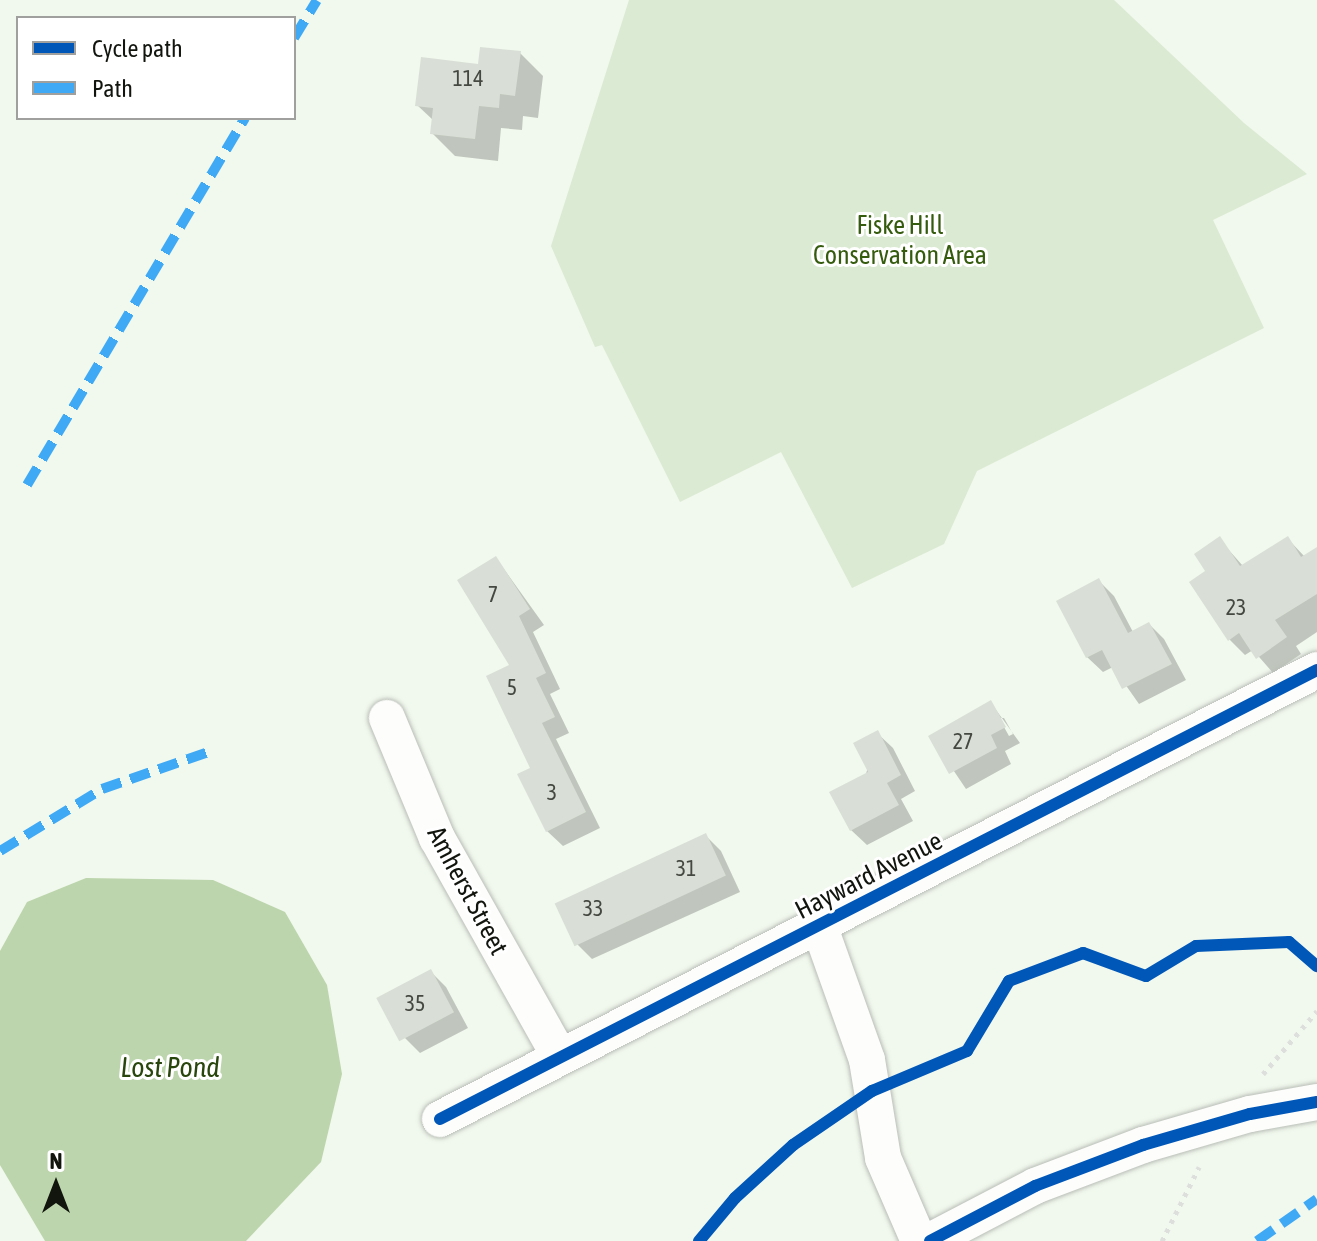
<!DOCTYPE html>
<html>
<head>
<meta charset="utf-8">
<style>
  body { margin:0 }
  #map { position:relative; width:1317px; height:1241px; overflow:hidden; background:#f1f8ed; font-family:"Asap Condensed",sans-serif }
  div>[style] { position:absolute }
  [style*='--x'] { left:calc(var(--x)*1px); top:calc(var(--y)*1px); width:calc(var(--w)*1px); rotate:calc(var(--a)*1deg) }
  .green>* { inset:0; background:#dbead2 }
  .water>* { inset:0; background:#bcd5ac }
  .shadow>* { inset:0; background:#0003 }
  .building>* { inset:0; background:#d9dfd6; transform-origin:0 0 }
  .path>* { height:5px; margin-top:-2.5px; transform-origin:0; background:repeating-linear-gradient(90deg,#dddfdc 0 4px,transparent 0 10px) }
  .roads { filter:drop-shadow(0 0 2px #b9beb7) drop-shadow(0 0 2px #b9beb7) }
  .street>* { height:36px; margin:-18px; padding:0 18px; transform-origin:18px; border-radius:18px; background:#fdfefc }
  .quiet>* { height:10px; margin-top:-5px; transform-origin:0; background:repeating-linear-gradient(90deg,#3fa9f5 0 20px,transparent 0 30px) }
  .cycleway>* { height:12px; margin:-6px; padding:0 6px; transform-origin:6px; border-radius:6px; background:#0057b8 }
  span { translate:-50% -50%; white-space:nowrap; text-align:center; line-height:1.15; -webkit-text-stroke:6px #fff; paint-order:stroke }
  .number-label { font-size:22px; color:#444841 }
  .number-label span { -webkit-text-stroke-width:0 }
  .park-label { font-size:26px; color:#355b0d }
  .street-label { font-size:26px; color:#11150e }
  .water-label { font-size:28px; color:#29460d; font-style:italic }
  .legend { position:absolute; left:16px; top:16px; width:280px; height:104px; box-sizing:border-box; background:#fff; border:2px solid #a0a19f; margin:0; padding:10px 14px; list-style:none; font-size:24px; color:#11150e }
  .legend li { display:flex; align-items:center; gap:16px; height:40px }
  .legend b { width:40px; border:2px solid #a0a19f }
  .north { position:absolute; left:16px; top:1145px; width:80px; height:80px; -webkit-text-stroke:6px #fff; paint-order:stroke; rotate:0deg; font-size:22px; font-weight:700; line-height:32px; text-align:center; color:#11150e }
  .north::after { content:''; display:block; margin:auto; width:28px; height:36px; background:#11150e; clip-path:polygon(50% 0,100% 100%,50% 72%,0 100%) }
</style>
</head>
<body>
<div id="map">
  <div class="green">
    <i style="clip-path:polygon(629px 0,1114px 0,1244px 123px,1307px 174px,1213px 220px,1264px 328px,977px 471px,944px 544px,852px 588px,781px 452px,680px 502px,602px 345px,595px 347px,551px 246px)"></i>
  </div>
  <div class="water">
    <i style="clip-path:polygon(86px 878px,213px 880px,285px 912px,327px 985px,342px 1074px,321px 1162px,246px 1241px,45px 1241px,0 1165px,0 951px,27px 902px)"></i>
  </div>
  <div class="shadow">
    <i style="clip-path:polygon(520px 53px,543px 76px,538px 118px,523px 116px,522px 130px,501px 128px,498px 161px,455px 156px,432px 133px,434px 121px,417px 105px,480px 66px)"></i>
    <i style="clip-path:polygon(1219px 539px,1243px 566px,1288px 539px,1305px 557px,1317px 549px,1317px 632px,1296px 646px,1301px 654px,1273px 673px,1253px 650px,1245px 655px,1230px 640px,1192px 582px,1208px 572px)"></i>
    <i style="clip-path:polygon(496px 558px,544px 625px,533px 632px,560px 689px,550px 694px,569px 733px,556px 739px,600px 828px,563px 846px,547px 831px,533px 769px)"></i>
    <i style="clip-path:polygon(1099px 581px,1114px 596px,1133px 632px,1149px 624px,1164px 639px,1186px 680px,1139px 704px,1113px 667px,1103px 672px,1087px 657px)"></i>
    <i style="clip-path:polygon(evenodd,991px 703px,1020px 743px,1005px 751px,1011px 764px,966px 789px,931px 737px,991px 703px,999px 718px,1004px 718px,1013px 734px,1009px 736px,999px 718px)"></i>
    <i style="clip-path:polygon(877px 733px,893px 748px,915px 791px,901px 799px,913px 821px,867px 845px,851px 830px)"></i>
    <i style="clip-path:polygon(705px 835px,721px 851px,740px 892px,592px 959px,576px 943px)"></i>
    <i style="clip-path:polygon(431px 972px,446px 987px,468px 1028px,420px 1053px,405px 1038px)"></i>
  </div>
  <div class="building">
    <i style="clip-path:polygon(480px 47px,521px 51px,515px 96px,500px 94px,499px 108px,479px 106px,475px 139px,430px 134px,433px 108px,415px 106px,421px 57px,478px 64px)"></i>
    <i style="clip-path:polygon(1220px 536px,1240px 566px,1288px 536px,1301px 557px,1317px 547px,1317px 594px,1275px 620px,1287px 637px,1256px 659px,1239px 633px,1228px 641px,1189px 582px,1205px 571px,1194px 554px)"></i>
    <i style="clip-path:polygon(496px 556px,530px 609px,519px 616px,546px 673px,536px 678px,555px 717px,542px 723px,586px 812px,546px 832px,517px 774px,530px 768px,486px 676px,509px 665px,457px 580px)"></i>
    <i style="clip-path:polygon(1099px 578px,1128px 633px,1149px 622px,1172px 664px,1122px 689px,1102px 650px,1086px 658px,1056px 601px)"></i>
    <i style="clip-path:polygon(991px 700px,1006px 727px,991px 735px,997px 748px,949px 774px,928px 736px)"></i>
    <i style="clip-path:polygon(878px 730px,901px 775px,887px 783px,899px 805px,850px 831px,829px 792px,868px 772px,853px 743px)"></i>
    <i style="left:706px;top:833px;width:47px;height:167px;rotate:65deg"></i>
    <i style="left:431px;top:969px;width:49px;height:62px;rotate:62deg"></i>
  </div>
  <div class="path">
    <i style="--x:1263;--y:1074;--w:83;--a:-49.4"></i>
    <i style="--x:1162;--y:1241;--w:83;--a:-63.4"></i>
  </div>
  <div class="roads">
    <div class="street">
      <i style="--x:387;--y:718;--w:130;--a:67.4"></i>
      <i style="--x:437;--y:838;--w:251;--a:60.7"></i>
      <i style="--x:819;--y:925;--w:143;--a:70.4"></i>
      <i style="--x:867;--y:1060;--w:99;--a:80.7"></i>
      <i style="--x:883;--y:1158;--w:90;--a:66.6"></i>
      <i style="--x:440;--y:1119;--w:985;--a:-27.11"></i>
      <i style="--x:930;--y:1241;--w:119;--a:-27.6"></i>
      <i style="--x:1035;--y:1186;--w:116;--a:-20.8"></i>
      <i style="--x:1143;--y:1145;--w:111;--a:-16.2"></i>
      <i style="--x:1250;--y:1114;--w:68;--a:-10.2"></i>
    </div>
  </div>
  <div class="quiet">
    <i style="--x:294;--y:38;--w:44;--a:-58.8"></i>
    <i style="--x:27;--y:485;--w:427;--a:-59.3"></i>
    <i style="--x:0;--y:851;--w:119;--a:-31.3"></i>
    <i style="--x:102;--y:789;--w:115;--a:-19.2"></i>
    <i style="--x:1257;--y:1241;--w:73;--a:-35"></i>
  </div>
  <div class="cycleway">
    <i style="--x:440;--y:1119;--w:985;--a:-27.11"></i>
    <i style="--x:699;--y:1241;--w:56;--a:-50.1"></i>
    <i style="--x:735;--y:1198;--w:79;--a:-42.4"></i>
    <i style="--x:793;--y:1145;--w:96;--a:-34.4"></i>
    <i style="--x:872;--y:1091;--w:103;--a:-22.8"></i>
    <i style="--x:967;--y:1051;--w:82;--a:-59"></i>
    <i style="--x:1009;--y:981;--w:79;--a:-20.7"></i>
    <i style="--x:1083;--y:953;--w:67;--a:20.1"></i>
    <i style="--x:1146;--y:976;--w:58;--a:-31"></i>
    <i style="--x:1196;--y:946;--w:93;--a:-2.5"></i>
    <i style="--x:1289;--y:942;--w:37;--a:41"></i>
    <i style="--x:930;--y:1241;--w:119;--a:-27.6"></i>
    <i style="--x:1035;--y:1186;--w:116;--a:-20.8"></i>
    <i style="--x:1143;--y:1145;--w:111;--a:-16.2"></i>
    <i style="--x:1250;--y:1114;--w:68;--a:-10.2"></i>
  </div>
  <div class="number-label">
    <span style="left:468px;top:79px">114</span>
    <span style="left:493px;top:595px">7</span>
    <span style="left:1236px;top:608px">23</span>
    <span style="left:512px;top:688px">5</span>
    <span style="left:963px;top:742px">27</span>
    <span style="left:552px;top:793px">3</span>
    <span style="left:686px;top:869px">31</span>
    <span style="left:593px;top:909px">33</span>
    <span style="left:415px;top:1004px">35</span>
  </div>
  <div class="park-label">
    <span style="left:900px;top:241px">Fiske Hill<br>Conservation Area</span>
  </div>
  <div class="street-label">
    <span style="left:869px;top:876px;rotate:-27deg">Hayward Avenue</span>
    <span style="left:467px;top:891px;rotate:62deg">Amherst Street</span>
  </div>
  <div class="water-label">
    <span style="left:170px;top:1067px">Lost Pond</span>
  </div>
  <ul class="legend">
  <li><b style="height:10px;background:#0057b8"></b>Cycle path</li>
  <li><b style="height:10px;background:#3fa9f5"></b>Path</li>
  </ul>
  <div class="north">N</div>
</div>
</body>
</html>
